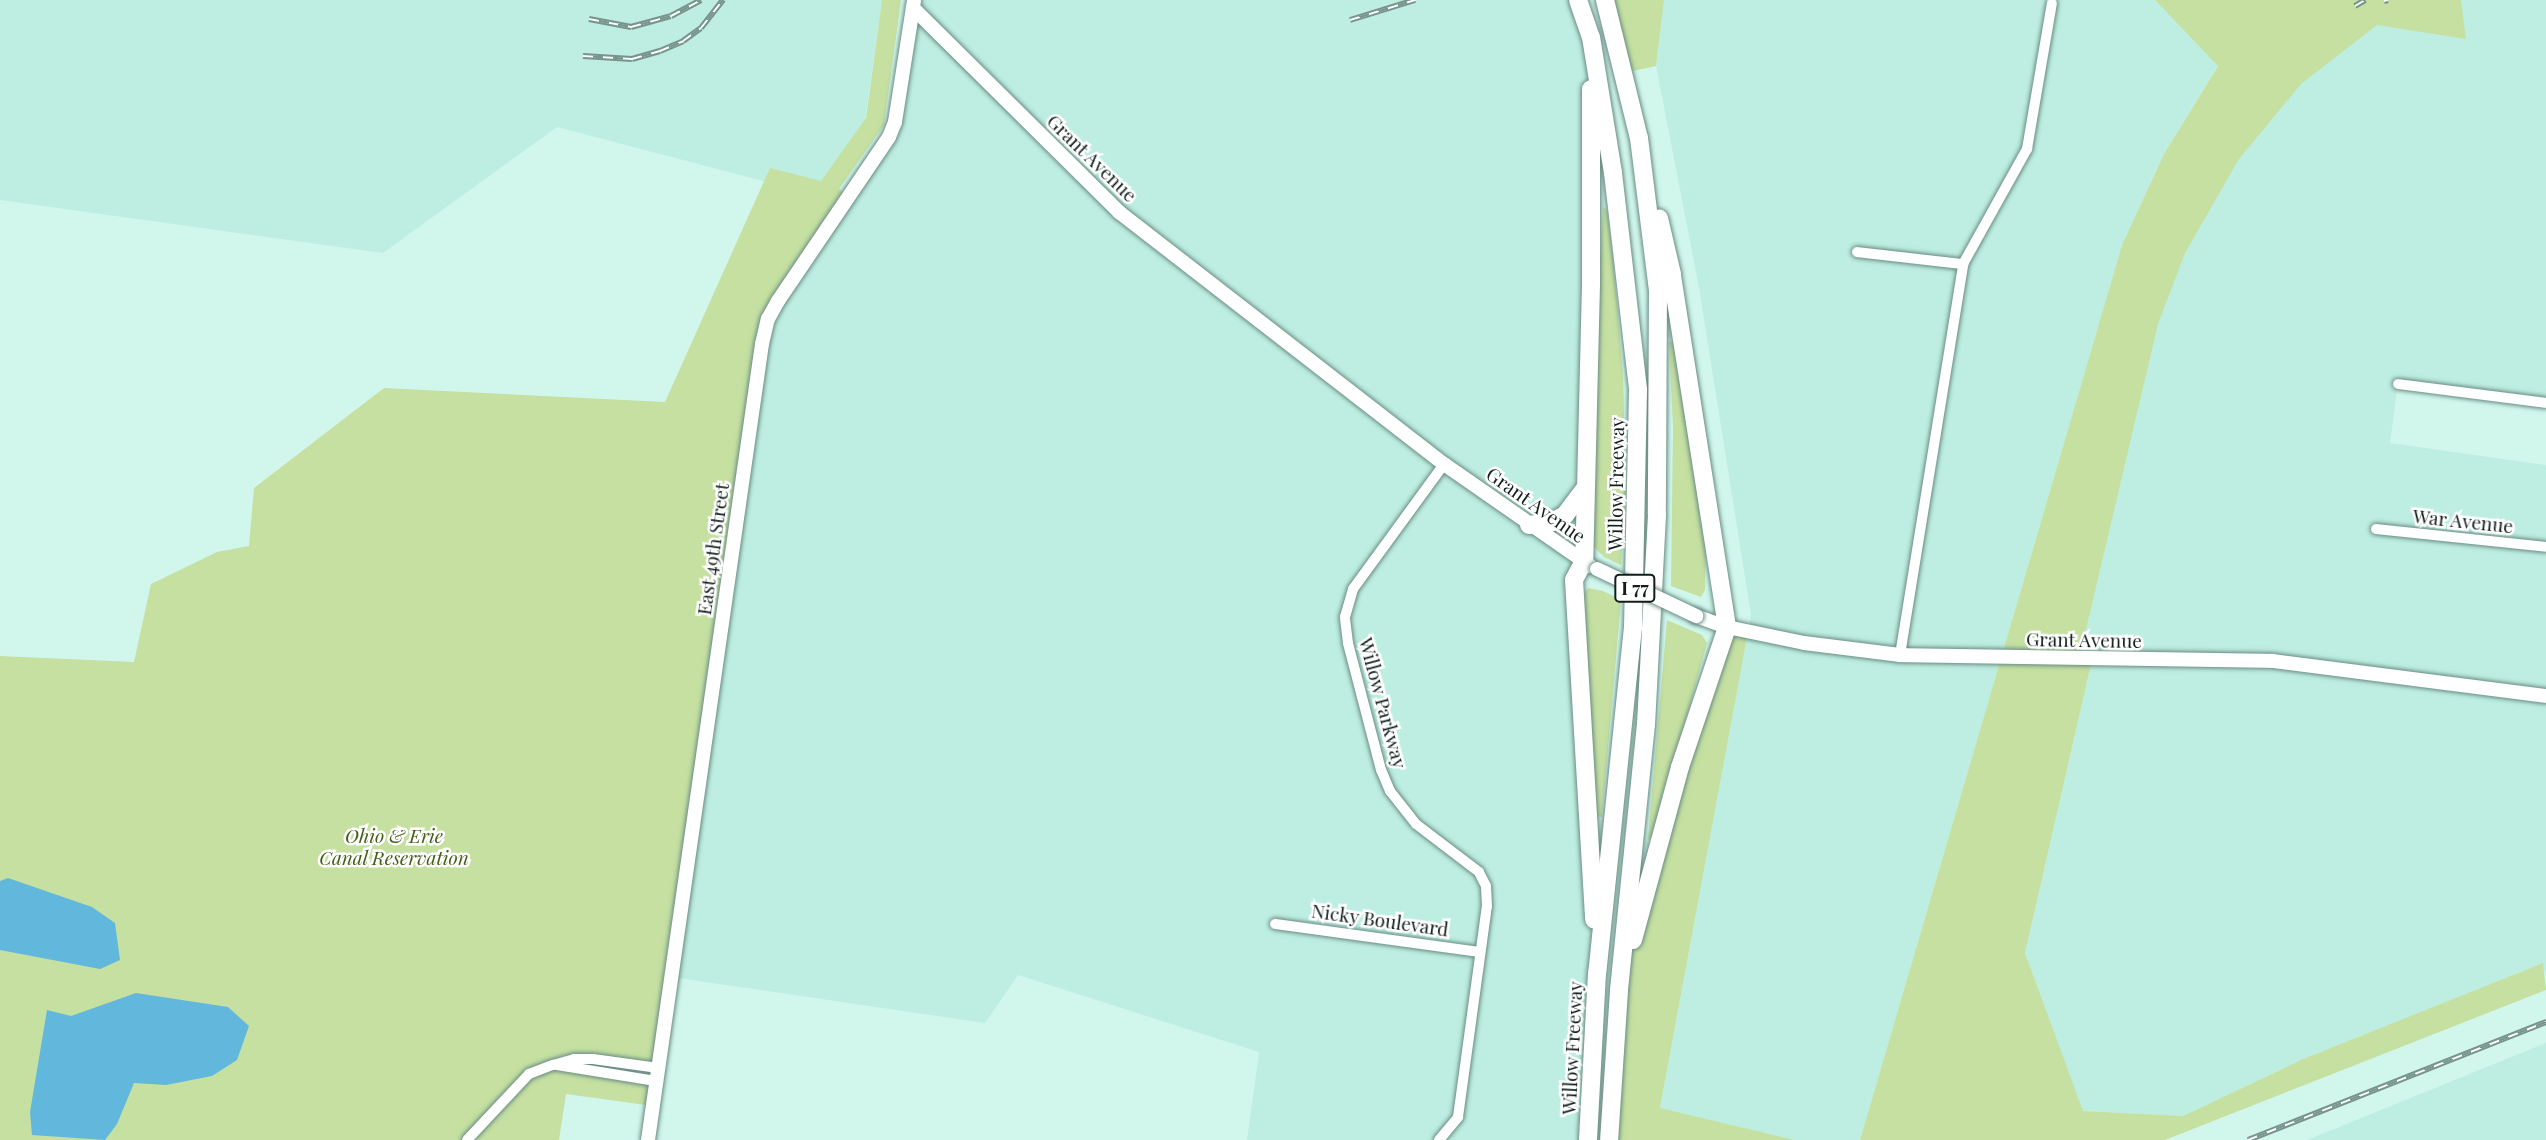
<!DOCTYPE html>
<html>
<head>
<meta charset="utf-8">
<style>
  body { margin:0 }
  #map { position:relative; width:2546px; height:1140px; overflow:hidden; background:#d1f7ed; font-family:"Playfair Display",serif }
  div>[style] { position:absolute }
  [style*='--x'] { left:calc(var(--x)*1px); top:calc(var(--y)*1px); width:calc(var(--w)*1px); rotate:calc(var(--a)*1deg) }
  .built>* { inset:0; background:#beeee1 }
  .green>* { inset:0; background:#c5e0a1 }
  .water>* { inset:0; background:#62b8dc }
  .roads { filter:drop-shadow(0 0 2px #698c83) drop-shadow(0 0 2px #698c83) }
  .street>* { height:10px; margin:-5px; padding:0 5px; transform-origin:5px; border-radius:5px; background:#fff }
  .secondary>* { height:14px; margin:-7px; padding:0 7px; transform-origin:7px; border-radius:7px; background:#fff }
  .highway>* { height:18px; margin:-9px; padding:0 9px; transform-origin:9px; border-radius:9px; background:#fff }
  .rail>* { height:6px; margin-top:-3px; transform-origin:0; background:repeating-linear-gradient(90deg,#fff 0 10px,#78938c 0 20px); box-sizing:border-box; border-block:2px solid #78938c }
  .bridges { filter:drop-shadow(0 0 2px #698c83) drop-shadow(0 0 2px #698c83) }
  .secondary-bridge>* { height:14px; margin:-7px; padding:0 7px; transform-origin:7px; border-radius:7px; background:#fff }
  span { translate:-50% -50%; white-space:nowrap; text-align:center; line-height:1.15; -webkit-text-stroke:5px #fff; paint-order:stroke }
  .shield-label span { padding:2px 5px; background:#fff; border:2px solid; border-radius:5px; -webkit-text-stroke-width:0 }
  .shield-label { font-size:18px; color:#101e1a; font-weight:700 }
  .street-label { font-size:19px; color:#101e1a }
  .park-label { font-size:19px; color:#435d15; font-style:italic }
</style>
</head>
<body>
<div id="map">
  <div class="built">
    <i style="clip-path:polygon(0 0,882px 0,865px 120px,813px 194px,557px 127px,383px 253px,0 200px)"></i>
    <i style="clip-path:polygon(914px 0,1578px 0,1591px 37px,1591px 284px,1574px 580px,1597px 973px,1588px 1140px,1247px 1140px,1259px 1052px,1018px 975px,985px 1023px,671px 977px,768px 319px,889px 137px)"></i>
    <i style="clip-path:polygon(1664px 0,2155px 0,2218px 65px,2164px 154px,2122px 245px,1860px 1140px,1795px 1140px,1660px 1109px,1751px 615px,1699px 288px,1656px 66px)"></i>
    <i style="clip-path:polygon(2365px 0,2546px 0,2546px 403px,2398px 384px,2390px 443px,2546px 465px,2546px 975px,2542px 964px,2303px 1059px,2183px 1116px,2082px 1111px,2025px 953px,2092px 660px,2052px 660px,2165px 230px)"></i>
    <i style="clip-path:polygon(2546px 1043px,2546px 1140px,2307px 1140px)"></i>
  </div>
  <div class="green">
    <i style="clip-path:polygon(882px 0,901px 0,884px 125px,839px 189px,848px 195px,768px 319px,653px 1106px,566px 1094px,559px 1140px,0 1140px,0 656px,134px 662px,151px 584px,217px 552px,249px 546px,254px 488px,384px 388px,665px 402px,770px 168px,821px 181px,866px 118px)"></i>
    <i style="clip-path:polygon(1605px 0,1664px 0,1656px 66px,1624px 73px)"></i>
    <i style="clip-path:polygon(2155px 0,2461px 0,2466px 39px,2377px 25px,2301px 84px,2239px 159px,2185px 253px,2158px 324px,2079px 659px,2092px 660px,2025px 953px,2083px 1111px,2183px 1116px,2303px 1059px,2543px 963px,2546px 990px,2165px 1140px,1860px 1140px,2122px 245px,2164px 154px,2218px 66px)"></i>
    <i style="clip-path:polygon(1603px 207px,1607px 210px,1613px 257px,1623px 375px,1626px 488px,1621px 565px,1604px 557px,1590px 543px,1594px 367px)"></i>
    <i style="clip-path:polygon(1674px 341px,1706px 540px,1705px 590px,1701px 597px,1671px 586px,1673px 428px,1669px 342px)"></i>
    <i style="clip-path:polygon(1588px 588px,1603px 591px,1621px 600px,1602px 817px,1595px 816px,1583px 595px)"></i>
    <i style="clip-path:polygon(1667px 620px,1702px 635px,1707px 643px,1664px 800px,1653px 837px,1648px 839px)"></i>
    <i style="clip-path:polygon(1727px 627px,1748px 632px,1660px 1108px,1795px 1140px,1609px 1140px,1619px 991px)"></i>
  </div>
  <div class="water">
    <i style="clip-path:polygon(8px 878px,92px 907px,115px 923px,120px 960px,100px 969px,0 950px,0 881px)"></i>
    <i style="clip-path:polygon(136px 993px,228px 1007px,249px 1026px,237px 1060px,212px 1076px,166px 1085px,134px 1083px,117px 1124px,105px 1140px,32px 1135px,30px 1112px,47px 1010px,71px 1016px)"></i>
  </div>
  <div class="roads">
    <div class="street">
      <i style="--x:1857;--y:252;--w:107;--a:6.5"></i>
      <i style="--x:1963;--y:264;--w:132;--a:-60.9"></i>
      <i style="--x:2027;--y:149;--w:148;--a:-80.3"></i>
      <i style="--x:2398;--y:384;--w:149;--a:7.3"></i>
      <i style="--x:2376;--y:529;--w:171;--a:6"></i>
      <i style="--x:1900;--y:655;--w:396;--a:-80.8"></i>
      <i style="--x:1275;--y:924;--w:207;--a:7.8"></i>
      <i style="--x:557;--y:1065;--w:100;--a:9.2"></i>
      <i style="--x:467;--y:1140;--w:91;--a:-46.8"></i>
      <i style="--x:529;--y:1074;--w:26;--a:-21"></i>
      <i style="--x:553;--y:1065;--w:22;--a:-16"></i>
      <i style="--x:574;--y:1059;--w:19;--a:0"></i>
      <i style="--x:593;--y:1059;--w:66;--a:7.9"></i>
      <i style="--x:1439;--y:1140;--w:30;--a:-50"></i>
      <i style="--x:1458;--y:1117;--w:213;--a:-82.2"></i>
      <i style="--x:1487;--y:906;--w:20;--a:-93"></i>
      <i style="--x:1486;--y:886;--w:16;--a:-117"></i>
      <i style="--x:1479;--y:872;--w:79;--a:-142.7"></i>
      <i style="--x:1416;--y:824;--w:42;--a:-128.2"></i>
      <i style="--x:1390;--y:791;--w:23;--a:-113"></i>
      <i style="--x:1381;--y:770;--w:131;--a:-104.6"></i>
      <i style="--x:1348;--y:643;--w:26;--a:-97"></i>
      <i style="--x:1345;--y:617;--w:29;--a:-74"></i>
      <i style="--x:1353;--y:589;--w:155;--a:-53.9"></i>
    </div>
    <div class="secondary">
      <i style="--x:913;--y:8;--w:290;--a:44.7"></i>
      <i style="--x:1119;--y:212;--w:411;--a:37.8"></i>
      <i style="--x:1444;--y:464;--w:179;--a:34.8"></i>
      <i style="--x:1696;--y:616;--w:33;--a:20"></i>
      <i style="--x:1727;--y:627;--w:79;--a:11.7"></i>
      <i style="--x:1804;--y:643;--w:97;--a:7.1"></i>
      <i style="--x:1900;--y:655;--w:373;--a:0.9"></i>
      <i style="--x:2273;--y:661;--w:275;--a:7.3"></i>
      <i style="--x:648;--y:1140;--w:804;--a:-81.85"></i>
      <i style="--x:762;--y:344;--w:26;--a:-77"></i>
      <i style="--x:768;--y:319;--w:21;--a:-61"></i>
      <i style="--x:778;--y:301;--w:198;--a:-55.9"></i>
      <i style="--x:889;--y:137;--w:16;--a:-68"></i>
      <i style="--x:895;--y:122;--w:123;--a:-81.1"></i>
    </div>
    <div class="highway">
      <i style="--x:1578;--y:0;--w:39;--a:71"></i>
      <i style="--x:1591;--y:37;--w:138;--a:80.8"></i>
      <i style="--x:1613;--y:173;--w:218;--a:83.4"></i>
      <i style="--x:1638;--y:390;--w:237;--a:91.2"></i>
      <i style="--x:1633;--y:627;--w:348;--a:95.9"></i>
      <i style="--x:1597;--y:973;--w:167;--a:93.1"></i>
      <i style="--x:1605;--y:0;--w:142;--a:76.2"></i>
      <i style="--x:1639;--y:138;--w:154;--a:82.9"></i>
      <i style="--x:1658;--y:291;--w:224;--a:90.3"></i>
      <i style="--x:1657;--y:515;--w:209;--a:93"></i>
      <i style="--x:1646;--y:724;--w:268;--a:95.8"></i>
      <i style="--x:1619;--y:991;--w:149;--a:93.8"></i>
      <i style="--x:1591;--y:89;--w:195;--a:90"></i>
      <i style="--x:1591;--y:284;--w:277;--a:91.4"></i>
      <i style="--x:1584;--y:561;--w:21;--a:118"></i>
      <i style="--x:1574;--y:580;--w:340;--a:86.6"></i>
      <i style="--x:1529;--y:525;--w:23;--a:-7"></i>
      <i style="--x:1552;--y:522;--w:15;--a:-28"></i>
      <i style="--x:1565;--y:515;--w:31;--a:-53"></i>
      <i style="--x:1633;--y:940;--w:179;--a:-74.8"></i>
      <i style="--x:1680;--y:767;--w:148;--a:-71.4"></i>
      <i style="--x:1727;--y:627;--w:357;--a:-98.9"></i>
      <i style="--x:1672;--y:274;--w:57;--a:-103.1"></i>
    </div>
  </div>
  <div class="rail">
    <i style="--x:2384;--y:1;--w:4;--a:-14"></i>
    <i style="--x:2355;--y:6;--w:12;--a:-31"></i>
    <i style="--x:589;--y:19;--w:43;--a:10.8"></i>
    <i style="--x:631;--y:27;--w:41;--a:-15.4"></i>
    <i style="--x:671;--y:16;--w:34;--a:-28"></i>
    <i style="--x:1350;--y:20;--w:68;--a:-17.1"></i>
    <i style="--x:583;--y:56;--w:49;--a:3.5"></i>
    <i style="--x:632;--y:59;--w:29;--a:-16"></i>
    <i style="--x:660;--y:51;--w:25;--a:-23"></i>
    <i style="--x:683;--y:41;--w:22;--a:-36"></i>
    <i style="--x:701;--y:28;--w:36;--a:-52"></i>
    <i style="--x:2248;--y:1140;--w:321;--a:-21.6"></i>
  </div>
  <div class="bridges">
    <div class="secondary-bridge">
      <i style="--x:1597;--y:569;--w:110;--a:25.4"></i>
    </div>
  </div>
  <div class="shield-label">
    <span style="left:1635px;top:588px">I 77</span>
  </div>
  <div class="street-label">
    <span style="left:1092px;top:158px;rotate:44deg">Grant Avenue</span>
    <span style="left:1616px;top:484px;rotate:-89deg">Willow Freeway</span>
    <span style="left:1536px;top:505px;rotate:35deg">Grant Avenue</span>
    <span style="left:2463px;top:521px;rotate:6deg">War Avenue</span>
    <span style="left:713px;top:549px;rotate:-82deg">East 49th Street</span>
    <span style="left:2084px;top:640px;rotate:1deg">Grant Avenue</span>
    <span style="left:1383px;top:703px;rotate:75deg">Willow Parkway</span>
    <span style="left:1380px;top:920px;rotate:8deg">Nicky Boulevard</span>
    <span style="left:1572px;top:1048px;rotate:-87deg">Willow Freeway</span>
  </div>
  <div class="park-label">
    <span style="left:394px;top:847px">Ohio &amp; Erie<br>Canal Reservation</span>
  </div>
</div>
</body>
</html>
